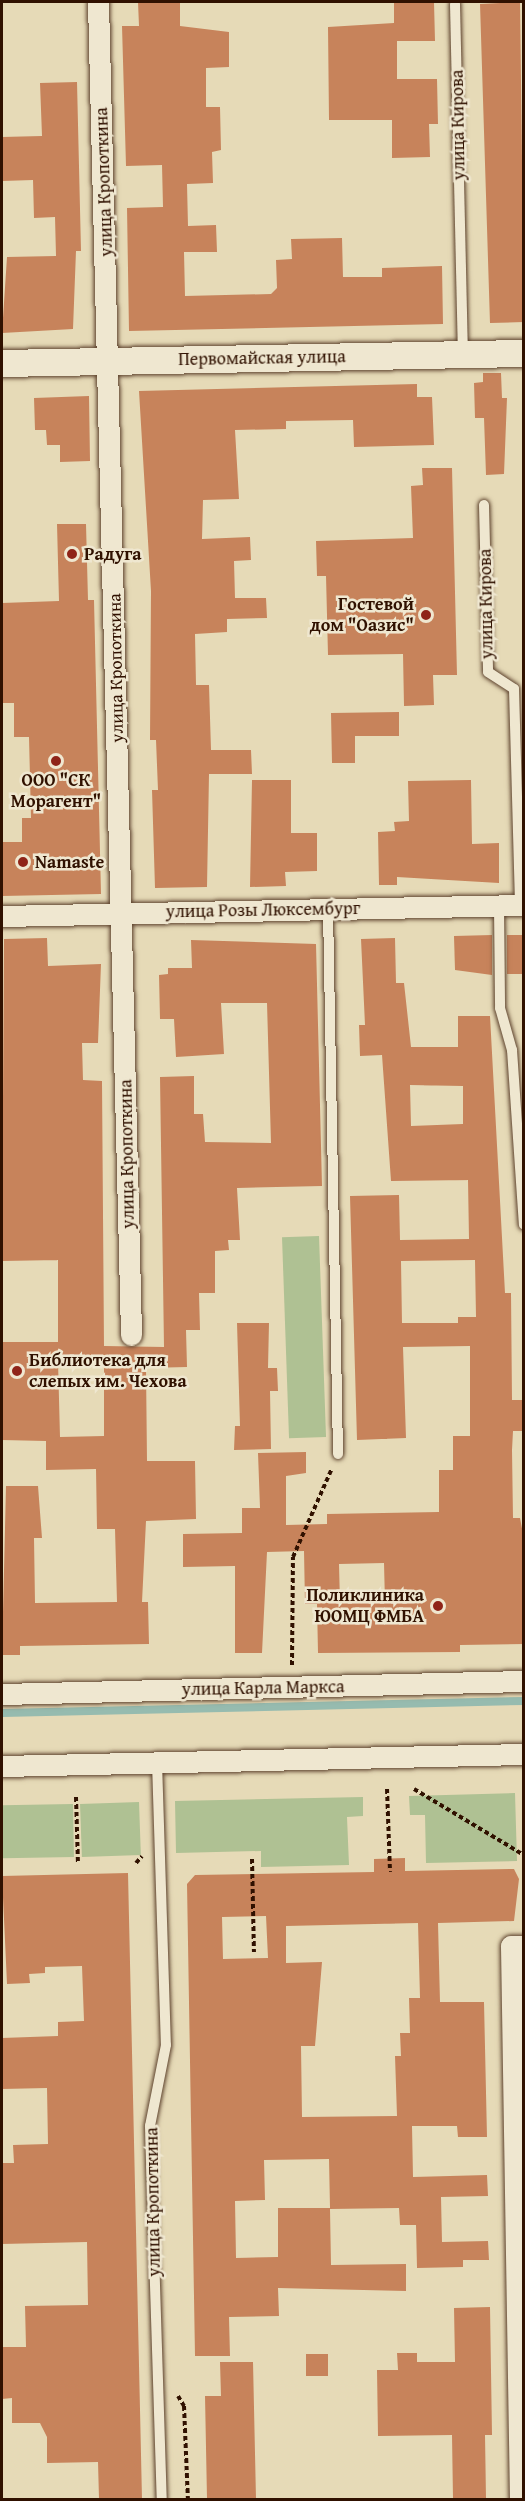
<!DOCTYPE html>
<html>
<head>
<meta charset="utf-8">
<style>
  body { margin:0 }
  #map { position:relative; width:525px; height:2501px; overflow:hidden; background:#e6dab7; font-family:"Gentium Book Plus",serif }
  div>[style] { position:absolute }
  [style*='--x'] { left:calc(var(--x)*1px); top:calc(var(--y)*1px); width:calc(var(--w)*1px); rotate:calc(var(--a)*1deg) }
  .green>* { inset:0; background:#afc193; transform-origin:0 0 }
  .stream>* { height:8px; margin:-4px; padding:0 4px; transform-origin:4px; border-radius:4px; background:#96bbaf }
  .building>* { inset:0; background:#c7835b; transform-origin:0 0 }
  .path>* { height:4px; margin-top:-2px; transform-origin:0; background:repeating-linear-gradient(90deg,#301100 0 4.5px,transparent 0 7.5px) }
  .roads { filter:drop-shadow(0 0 2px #5e432e) drop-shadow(0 0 2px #5e432e) }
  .service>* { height:10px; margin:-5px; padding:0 5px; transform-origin:5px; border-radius:5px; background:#efe7d0 }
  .minor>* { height:21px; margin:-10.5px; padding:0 10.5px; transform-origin:10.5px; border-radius:10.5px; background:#efe7d0 }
  .tertiary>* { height:27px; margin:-13.5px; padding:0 13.5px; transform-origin:13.5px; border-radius:13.5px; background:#efe7d0 }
  .dots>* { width:16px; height:16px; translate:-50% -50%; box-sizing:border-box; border:3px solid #efe7d0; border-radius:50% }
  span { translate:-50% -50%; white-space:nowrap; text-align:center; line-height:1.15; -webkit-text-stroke:5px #efe7d0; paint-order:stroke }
  .street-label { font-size:18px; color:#301100 }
  .poi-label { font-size:18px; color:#301100; font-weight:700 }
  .left { translate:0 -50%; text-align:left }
  .right { translate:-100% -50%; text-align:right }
  .frame { position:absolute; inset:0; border:3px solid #301100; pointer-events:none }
</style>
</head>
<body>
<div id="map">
  <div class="green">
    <i style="left:319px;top:1236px;width:201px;height:37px;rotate:88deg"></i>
    <i style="clip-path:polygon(515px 1793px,517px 1861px,426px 1863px,425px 1815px,410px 1815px,409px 1796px)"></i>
    <i style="clip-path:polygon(363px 1797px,363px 1816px,347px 1817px,349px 1865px,261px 1867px,261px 1851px,176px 1853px,175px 1801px)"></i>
    <i style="left:139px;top:1802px;width:53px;height:59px;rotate:88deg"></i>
    <i style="left:73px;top:1804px;width:53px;height:71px;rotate:89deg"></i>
  </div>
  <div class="stream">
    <i style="--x:2;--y:1713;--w:522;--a:-1.32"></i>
  </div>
  <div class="building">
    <i style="clip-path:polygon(138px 2px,180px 2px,180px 26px,229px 32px,229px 67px,206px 68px,206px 107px,220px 107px,221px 150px,212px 152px,213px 183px,187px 184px,188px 226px,216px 225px,217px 252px,184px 252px,185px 296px,271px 294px,277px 288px,276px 260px,292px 259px,291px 239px,342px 238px,343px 277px,382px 277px,382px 268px,442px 266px,443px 324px,129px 331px,127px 208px,163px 207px,162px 165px,126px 166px,122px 26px,139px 26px)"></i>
    <i style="clip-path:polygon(394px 2px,434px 2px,435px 41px,397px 41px,397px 79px,437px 79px,438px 124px,429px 124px,430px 157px,392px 158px,392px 120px,329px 120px,328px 27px,394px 23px)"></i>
    <i style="clip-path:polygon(520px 2px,524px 322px,490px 323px,480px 4px)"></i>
    <i style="clip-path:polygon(77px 82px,81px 251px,76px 251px,73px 329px,2px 333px,7px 257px,56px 256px,55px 217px,34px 218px,33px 180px,2px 181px,2px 137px,42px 136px,40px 83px)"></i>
    <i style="clip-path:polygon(483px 373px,501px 373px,502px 398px,507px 398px,504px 474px,486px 475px,484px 418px,475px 418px,474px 383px,483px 382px)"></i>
    <i style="clip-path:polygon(417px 384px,417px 397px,432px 397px,434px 445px,354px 447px,353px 420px,286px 421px,286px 429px,235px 430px,239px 499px,203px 500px,202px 539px,250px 537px,251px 560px,234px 561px,235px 598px,266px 598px,267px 618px,227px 619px,227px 632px,195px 634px,196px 685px,209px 685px,211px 750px,251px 750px,252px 774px,209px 774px,207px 887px,155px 888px,152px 790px,158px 790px,156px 740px,150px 740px,151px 591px,139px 391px)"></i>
    <i style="clip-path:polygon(89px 396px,90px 461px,60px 462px,60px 445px,47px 445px,46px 430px,35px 430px,34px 398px)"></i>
    <i style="clip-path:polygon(422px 468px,452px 468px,457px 675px,433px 675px,434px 705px,404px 706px,403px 654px,328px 655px,326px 576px,317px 576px,316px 541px,413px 538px,411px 486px,423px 485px)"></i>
    <i style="clip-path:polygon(57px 524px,86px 524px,88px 600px,94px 600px,101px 894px,2px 896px,2px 842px,22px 842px,22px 818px,31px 818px,29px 737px,14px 737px,14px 703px,2px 703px,2px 603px,59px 601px)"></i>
    <i style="clip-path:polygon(399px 712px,399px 736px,355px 736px,355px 763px,332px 763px,331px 713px)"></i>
    <i style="clip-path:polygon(252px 780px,291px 780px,291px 833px,317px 833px,317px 871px,285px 872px,286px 886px,250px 887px)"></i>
    <i style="clip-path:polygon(471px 780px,472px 844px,499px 843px,499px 883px,397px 877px,397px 885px,379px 885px,378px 832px,395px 831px,394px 822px,409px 821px,408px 781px)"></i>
    <i style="clip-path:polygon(492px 935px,492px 975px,455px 970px,454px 936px)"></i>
    <i style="left:507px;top:935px;width:17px;height:39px"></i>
    <i style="clip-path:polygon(evenodd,47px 938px,48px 966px,101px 964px,98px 1043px,82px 1043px,83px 1080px,102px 1081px,104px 1346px,164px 1347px,160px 1077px,194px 1076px,194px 1114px,203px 1114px,205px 1142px,271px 1143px,267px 1003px,221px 1003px,224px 1054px,176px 1057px,174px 1019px,160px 1019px,159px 975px,168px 974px,168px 968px,192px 968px,191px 940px,316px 944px,322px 1186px,237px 1188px,240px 1240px,228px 1240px,229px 1250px,215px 1251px,215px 1293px,199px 1293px,200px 1330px,186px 1330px,187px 1367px,146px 1368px,147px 1461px,195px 1461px,196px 1519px,146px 1521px,142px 1602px,148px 1602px,149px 1644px,20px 1646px,20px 1655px,2px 1655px,6px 1486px,38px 1486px,42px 1538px,34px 1538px,35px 1603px,117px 1602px,115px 1529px,97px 1529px,96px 1469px,46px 1470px,46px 1441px,2px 1440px,2px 1342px,58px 1342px,58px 1260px,2px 1261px,4px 939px,47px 938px,58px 1361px,104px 1361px,104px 1436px,60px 1437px,58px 1361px)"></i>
    <i style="clip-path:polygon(evenodd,395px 938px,396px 983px,404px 983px,411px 1047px,458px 1047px,458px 1016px,490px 1016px,505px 1293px,511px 1293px,512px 1400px,524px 1400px,524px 1431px,513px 1431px,512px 1450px,513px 1518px,520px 1518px,524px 1539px,524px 1644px,460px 1645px,460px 1652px,318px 1653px,317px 1604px,305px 1604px,304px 1551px,267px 1552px,262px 1653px,235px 1653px,235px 1566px,183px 1567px,183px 1534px,242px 1533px,242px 1508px,260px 1508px,258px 1453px,306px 1452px,306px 1473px,286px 1476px,286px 1525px,327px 1524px,327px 1514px,439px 1512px,439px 1470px,453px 1470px,453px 1436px,470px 1436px,470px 1346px,403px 1347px,406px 1438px,357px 1440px,350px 1196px,399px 1195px,400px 1240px,469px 1239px,468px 1180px,391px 1181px,382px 1055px,360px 1056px,359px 1025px,365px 1025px,361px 939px,395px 938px,410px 1085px,463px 1086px,463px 1124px,411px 1126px,410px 1085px,395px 938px,475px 1260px,476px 1317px,458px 1317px,458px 1323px,402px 1323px,401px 1261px,475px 1260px,395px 938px,384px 1563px,385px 1603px,340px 1603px,339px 1564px,384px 1563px)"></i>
    <i style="clip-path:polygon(237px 1323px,269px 1323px,268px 1368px,277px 1368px,278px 1391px,270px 1391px,271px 1449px,234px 1450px,235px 1426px,240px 1426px)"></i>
    <i style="clip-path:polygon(evenodd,405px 1858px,405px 1871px,514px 1869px,519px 1879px,514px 1921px,438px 1923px,440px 2002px,484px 2002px,487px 2137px,458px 2137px,457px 2126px,412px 2126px,413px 2177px,487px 2175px,488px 2196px,441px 2197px,442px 2242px,488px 2241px,489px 2260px,463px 2260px,463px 2267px,417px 2268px,416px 2225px,400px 2225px,399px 2208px,330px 2209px,331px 2265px,406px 2264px,406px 2291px,278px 2288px,279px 2316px,229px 2317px,230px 2356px,195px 2356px,187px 1884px,195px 1875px,374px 1872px,374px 1859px,405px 1858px,266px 1916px,268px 1958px,223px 1959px,222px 1917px,266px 1916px,405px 1858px,418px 1923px,420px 1998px,409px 1998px,410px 2033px,400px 2033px,401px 2056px,395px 2056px,397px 2116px,302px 2117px,301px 2046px,315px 2046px,322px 1962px,286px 1963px,286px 1926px,418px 1923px,405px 1858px,329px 2159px,330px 2208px,278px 2208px,278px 2257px,236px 2258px,235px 2201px,265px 2200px,264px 2160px,329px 2159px)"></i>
    <i style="clip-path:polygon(128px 1873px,142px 2499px,99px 2499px,98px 2462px,47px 2463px,47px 2437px,40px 2423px,12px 2423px,12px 2398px,2px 2399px,2px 2347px,26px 2347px,25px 2306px,88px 2305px,87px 2242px,2px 2244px,2px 2163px,14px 2163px,13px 2145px,48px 2144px,47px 2088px,2px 2089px,2px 2038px,58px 2036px,58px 2022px,84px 2021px,82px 1966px,45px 1967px,45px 1973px,29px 1974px,30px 1983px,7px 1984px,2px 1876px)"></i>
    <i style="clip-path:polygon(490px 2307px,492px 2435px,485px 2435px,486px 2499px,453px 2499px,452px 2435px,378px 2436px,377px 2370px,398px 2370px,397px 2353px,417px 2353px,417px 2362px,455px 2362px,454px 2308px)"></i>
    <i style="left:306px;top:2354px;width:22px;height:22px"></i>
    <i style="clip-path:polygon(220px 2362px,253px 2362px,256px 2499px,207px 2499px,205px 2396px,221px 2396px)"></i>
  </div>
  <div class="path">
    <i style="--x:292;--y:1665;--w:108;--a:-89.5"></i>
    <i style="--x:293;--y:1557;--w:97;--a:-66.3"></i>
    <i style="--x:387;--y:1789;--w:83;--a:87.9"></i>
    <i style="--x:414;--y:1789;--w:128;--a:31"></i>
    <i style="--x:76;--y:1797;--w:67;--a:88.3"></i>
    <i style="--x:252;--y:1859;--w:93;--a:88.8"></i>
    <i style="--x:136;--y:1863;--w:9;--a:-49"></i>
    <i style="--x:178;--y:2396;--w:12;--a:59"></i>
    <i style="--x:184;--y:2406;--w:94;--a:87.6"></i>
  </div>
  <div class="roads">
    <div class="service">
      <i style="--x:455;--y:4;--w:350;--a:88.7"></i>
      <i style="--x:484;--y:505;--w:167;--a:88.6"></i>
      <i style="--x:488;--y:672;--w:31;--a:33"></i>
      <i style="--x:514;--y:689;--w:216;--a:88.4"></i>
      <i style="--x:499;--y:906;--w:102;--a:89.4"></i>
      <i style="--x:500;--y:1008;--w:44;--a:74.1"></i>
      <i style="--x:512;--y:1050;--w:175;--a:86.1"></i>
      <i style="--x:328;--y:909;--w:545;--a:88.95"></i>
      <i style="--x:157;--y:1762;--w:283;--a:88.2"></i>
      <i style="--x:166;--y:2045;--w:83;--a:101.2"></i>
      <i style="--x:150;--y:2126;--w:374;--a:88.2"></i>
    </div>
    <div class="minor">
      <i style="--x:98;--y:2;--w:1333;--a:88.58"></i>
      <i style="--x:2;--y:916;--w:522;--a:-1.21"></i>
      <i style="--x:2;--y:1694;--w:522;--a:-1.43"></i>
      <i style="--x:2;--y:1766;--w:522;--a:-1.32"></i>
      <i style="--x:520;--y:2500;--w:554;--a:-90.93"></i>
      <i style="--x:511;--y:1946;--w:13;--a:0"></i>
    </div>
    <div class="tertiary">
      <i style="--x:2;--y:363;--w:522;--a:-1.1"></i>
    </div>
  </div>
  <div class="dots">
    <i style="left:72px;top:554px;background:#8f2418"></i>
    <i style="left:426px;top:615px;background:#8f2418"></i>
    <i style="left:56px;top:761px;background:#8f2418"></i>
    <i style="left:23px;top:862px;background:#8f2418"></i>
    <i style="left:17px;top:1371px;background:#8f2418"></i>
    <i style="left:438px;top:1606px;background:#8f2418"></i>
  </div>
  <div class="street-label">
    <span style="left:458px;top:125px;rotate:-91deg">улица Кирова</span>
    <span style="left:104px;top:182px;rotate:-92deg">улица Кропоткина</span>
    <span style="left:262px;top:358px;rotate:-1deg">Первомайская улица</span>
    <span style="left:486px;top:604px;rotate:-91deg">улица Кирова</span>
    <span style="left:116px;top:668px;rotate:-91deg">улица Кропоткина</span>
    <span style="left:263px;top:910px;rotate:-1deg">улица Розы Люксембург</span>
    <span style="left:127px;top:1154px;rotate:-91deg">улица Кропоткина</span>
    <span style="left:263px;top:1688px;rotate:-1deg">улица Карла Маркса</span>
    <span style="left:153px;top:2202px;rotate:-91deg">улица Кропоткина</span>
  </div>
  <div class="poi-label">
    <span class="left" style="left:84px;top:554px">Радуга</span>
    <span class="right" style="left:414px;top:615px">Гостевой<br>дом "Оазис"</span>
    <span style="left:56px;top:791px">ООО "СК<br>Морагент"</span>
    <span class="left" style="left:35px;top:862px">Namaste</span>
    <span class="left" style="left:29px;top:1371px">Библиотека для<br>слепых им. Чехова</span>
    <span class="right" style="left:424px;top:1606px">Поликлиника<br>ЮОМЦ ФМБА</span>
  </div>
  <div class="frame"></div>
</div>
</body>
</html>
